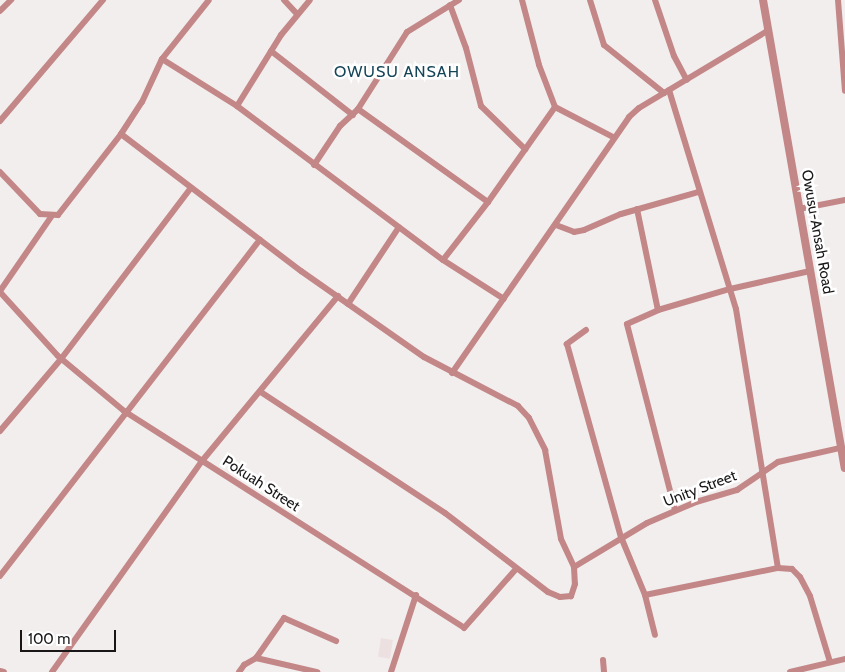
<!DOCTYPE html>
<html>
<head>
<meta charset="utf-8">
<style>
  body { margin:0 }
  #map { position:relative; width:845px; height:672px; overflow:hidden; background:#f2eeee; font-family:Cabin,sans-serif }
  div>[style] { position:absolute }
  [style*='--x'] { left:calc(var(--x)*1px); top:calc(var(--y)*1px); width:calc(var(--w)*1px); rotate:calc(var(--a)*1deg) }
  .built>* { inset:0; background:#ede0e0; transform-origin:0 0 }
  .minor>* { height:6px; margin:-3px; padding:0 3px; transform-origin:3px; border-radius:3px; background:#c48788 }
  .tertiary>* { height:8px; margin:-4px; padding:0 4px; transform-origin:4px; border-radius:4px; background:#c48788 }
  span { translate:-50% -50%; white-space:nowrap; text-align:center; line-height:1.15; -webkit-text-stroke:5px #fff; paint-order:stroke }
  .street-label { font-size:15px; color:#191717 }
  .neighbourhood-label { font-size:16px; color:#154558; letter-spacing:1px }
  .scale { position:absolute; left:20px; top:630px; width:96px; height:22px; box-sizing:border-box; border:2px solid #191717; border-top:0; padding-left:6px; font-size:15px; line-height:18px; white-space:nowrap; color:#191717; -webkit-text-stroke:4px #fff; paint-order:stroke }
</style>
</head>
<body>
<div id="map">
  <div class="built">
    <i style="left:381px;top:638px;width:12px;height:19px;rotate:9deg"></i>
  </div>
  <div class="minor">
    <i style="--x:284;--y:0;--w:19;--a:47"></i>
    <i style="--x:522;--y:0;--w:67;--a:75.3"></i>
    <i style="--x:539;--y:65;--w:45;--a:69.1"></i>
    <i style="--x:555;--y:107;--w:65;--a:27.3"></i>
    <i style="--x:590;--y:0;--w:47;--a:72.7"></i>
    <i style="--x:604;--y:45;--w:77;--a:38.7"></i>
    <i style="--x:655;--y:0;--w:59;--a:71.3"></i>
    <i style="--x:674;--y:56;--w:27;--a:62"></i>
    <i style="--x:838;--y:0;--w:91;--a:85.6"></i>
    <i style="--x:450;--y:5;--w:46;--a:69.6"></i>
    <i style="--x:466;--y:48;--w:60;--a:75.5"></i>
    <i style="--x:481;--y:106;--w:62;--a:44.3"></i>
    <i style="--x:0;--y:11;--w:16;--a:-45"></i>
    <i style="--x:271;--y:51;--w:104;--a:38"></i>
    <i style="--x:162;--y:59;--w:89;--a:32.1"></i>
    <i style="--x:237;--y:106;--w:257;--a:36.8"></i>
    <i style="--x:443;--y:260;--w:72;--a:32.6"></i>
    <i style="--x:669;--y:90;--w:229;--a:73"></i>
    <i style="--x:736;--y:309;--w:262;--a:80.8"></i>
    <i style="--x:237;--y:106;--w:84;--a:-58.2"></i>
    <i style="--x:281;--y:35;--w:45;--a:-50.4"></i>
    <i style="--x:358;--y:109;--w:91;--a:-57.5"></i>
    <i style="--x:407;--y:32;--w:61;--a:-31.6"></i>
    <i style="--x:0;--y:121;--w:159;--a:-49.6"></i>
    <i style="--x:121;--y:134;--w:226;--a:37.3"></i>
    <i style="--x:301;--y:271;--w:150;--a:35"></i>
    <i style="--x:424;--y:357;--w:106;--a:27.5"></i>
    <i style="--x:518;--y:406;--w:16;--a:47"></i>
    <i style="--x:529;--y:418;--w:36;--a:63"></i>
    <i style="--x:545;--y:450;--w:90;--a:79.8"></i>
    <i style="--x:561;--y:539;--w:31;--a:65"></i>
    <i style="--x:574;--y:567;--w:17;--a:87"></i>
    <i style="--x:575;--y:584;--w:13;--a:108"></i>
    <i style="--x:571;--y:596;--w:11;--a:175"></i>
    <i style="--x:560;--y:597;--w:13;--a:-157"></i>
    <i style="--x:548;--y:592;--w:130;--a:-142.5"></i>
    <i style="--x:445;--y:513;--w:220;--a:-146.7"></i>
    <i style="--x:314;--y:165;--w:47;--a:-56.3"></i>
    <i style="--x:340;--y:126;--w:25;--a:-43"></i>
    <i style="--x:358;--y:109;--w:160;--a:35.6"></i>
    <i style="--x:0;--y:172;--w:58;--a:46.4"></i>
    <i style="--x:40;--y:214;--w:18;--a:3"></i>
    <i style="--x:58;--y:215;--w:103;--a:-52.1"></i>
    <i style="--x:121;--y:134;--w:38;--a:-57"></i>
    <i style="--x:142;--y:102;--w:47;--a:-65.1"></i>
    <i style="--x:162;--y:59;--w:75;--a:-51.5"></i>
    <i style="--x:637;--y:209;--w:103;--a:78.3"></i>
    <i style="--x:799;--y:209;--w:47;--a:-11.1"></i>
    <i style="--x:556;--y:225;--w:19;--a:21"></i>
    <i style="--x:574;--y:232;--w:10;--a:-11"></i>
    <i style="--x:584;--y:230;--w:40;--a:-23.4"></i>
    <i style="--x:621;--y:214;--w:81;--a:-15.8"></i>
    <i style="--x:443;--y:260;--w:73;--a:-52.2"></i>
    <i style="--x:488;--y:202;--w:116;--a:-54.8"></i>
    <i style="--x:0;--y:291;--w:90;--a:-55.4"></i>
    <i style="--x:0;--y:292;--w:86;--a:47.8"></i>
    <i style="--x:58;--y:356;--w:86;--a:39.8"></i>
    <i style="--x:124;--y:411;--w:403;--a:32.5"></i>
    <i style="--x:464;--y:628;--w:79;--a:-48.6"></i>
    <i style="--x:348;--y:304;--w:92;--a:-56.5"></i>
    <i style="--x:586;--y:330;--w:24;--a:144"></i>
    <i style="--x:567;--y:344;--w:200;--a:74.4"></i>
    <i style="--x:621;--y:537;--w:63;--a:67.5"></i>
    <i style="--x:645;--y:595;--w:136;--a:-11.5"></i>
    <i style="--x:778;--y:568;--w:14;--a:4"></i>
    <i style="--x:792;--y:569;--w:11;--a:45"></i>
    <i style="--x:800;--y:577;--w:21;--a:62"></i>
    <i style="--x:810;--y:596;--w:69;--a:73.1"></i>
    <i style="--x:452;--y:373;--w:311;--a:-55.3"></i>
    <i style="--x:629;--y:117;--w:13;--a:-42"></i>
    <i style="--x:639;--y:108;--w:149;--a:-31"></i>
    <i style="--x:0;--y:431;--w:94;--a:-49.7"></i>
    <i style="--x:61;--y:359;--w:215;--a:-52.8"></i>
    <i style="--x:675;--y:510;--w:192;--a:-104.5"></i>
    <i style="--x:627;--y:324;--w:34;--a:-24"></i>
    <i style="--x:658;--y:310;--w:75;--a:-16.3"></i>
    <i style="--x:730;--y:289;--w:82;--a:-12.7"></i>
    <i style="--x:574;--y:567;--w:85;--a:-31.1"></i>
    <i style="--x:647;--y:523;--w:53;--a:-23.2"></i>
    <i style="--x:696;--y:502;--w:43;--a:-16.3"></i>
    <i style="--x:737;--y:490;--w:50;--a:-34.3"></i>
    <i style="--x:778;--y:462;--w:64;--a:-12.7"></i>
    <i style="--x:0;--y:576;--w:425;--a:-52.3"></i>
    <i style="--x:645;--y:595;--w:41;--a:76"></i>
    <i style="--x:256;--y:658;--w:49;--a:-55"></i>
    <i style="--x:284;--y:618;--w:57;--a:23.9"></i>
    <i style="--x:603;--y:660;--w:12;--a:85"></i>
    <i style="--x:0;--y:671;--w:4;--a:14"></i>
    <i style="--x:52;--y:672;--w:259;--a:-54.6"></i>
    <i style="--x:202;--y:461;--w:214;--a:-50.5"></i>
    <i style="--x:239;--y:672;--w:9;--a:-54"></i>
    <i style="--x:244;--y:665;--w:14;--a:-30"></i>
    <i style="--x:256;--y:658;--w:63;--a:12.9"></i>
    <i style="--x:391;--y:672;--w:81;--a:-72"></i>
    <i style="--x:790;--y:672;--w:57;--a:-13.3"></i>
  </div>
  <div class="tertiary">
    <i style="--x:763;--y:0;--w:475;--a:80.1"></i>
  </div>
  <div class="street-label">
    <span style="left:817px;top:232px;rotate:80deg">Owusu-Ansah Road</span>
    <span style="left:261px;top:484px;rotate:33deg">Pokuah Street</span>
    <span style="left:700px;top:489px;rotate:-21deg">Unity Street</span>
  </div>
  <div class="neighbourhood-label">
    <span style="left:397px;top:72px">OWUSU ANSAH</span>
  </div>
  <div class="scale">100 m</div>
</div>
</body>
</html>
